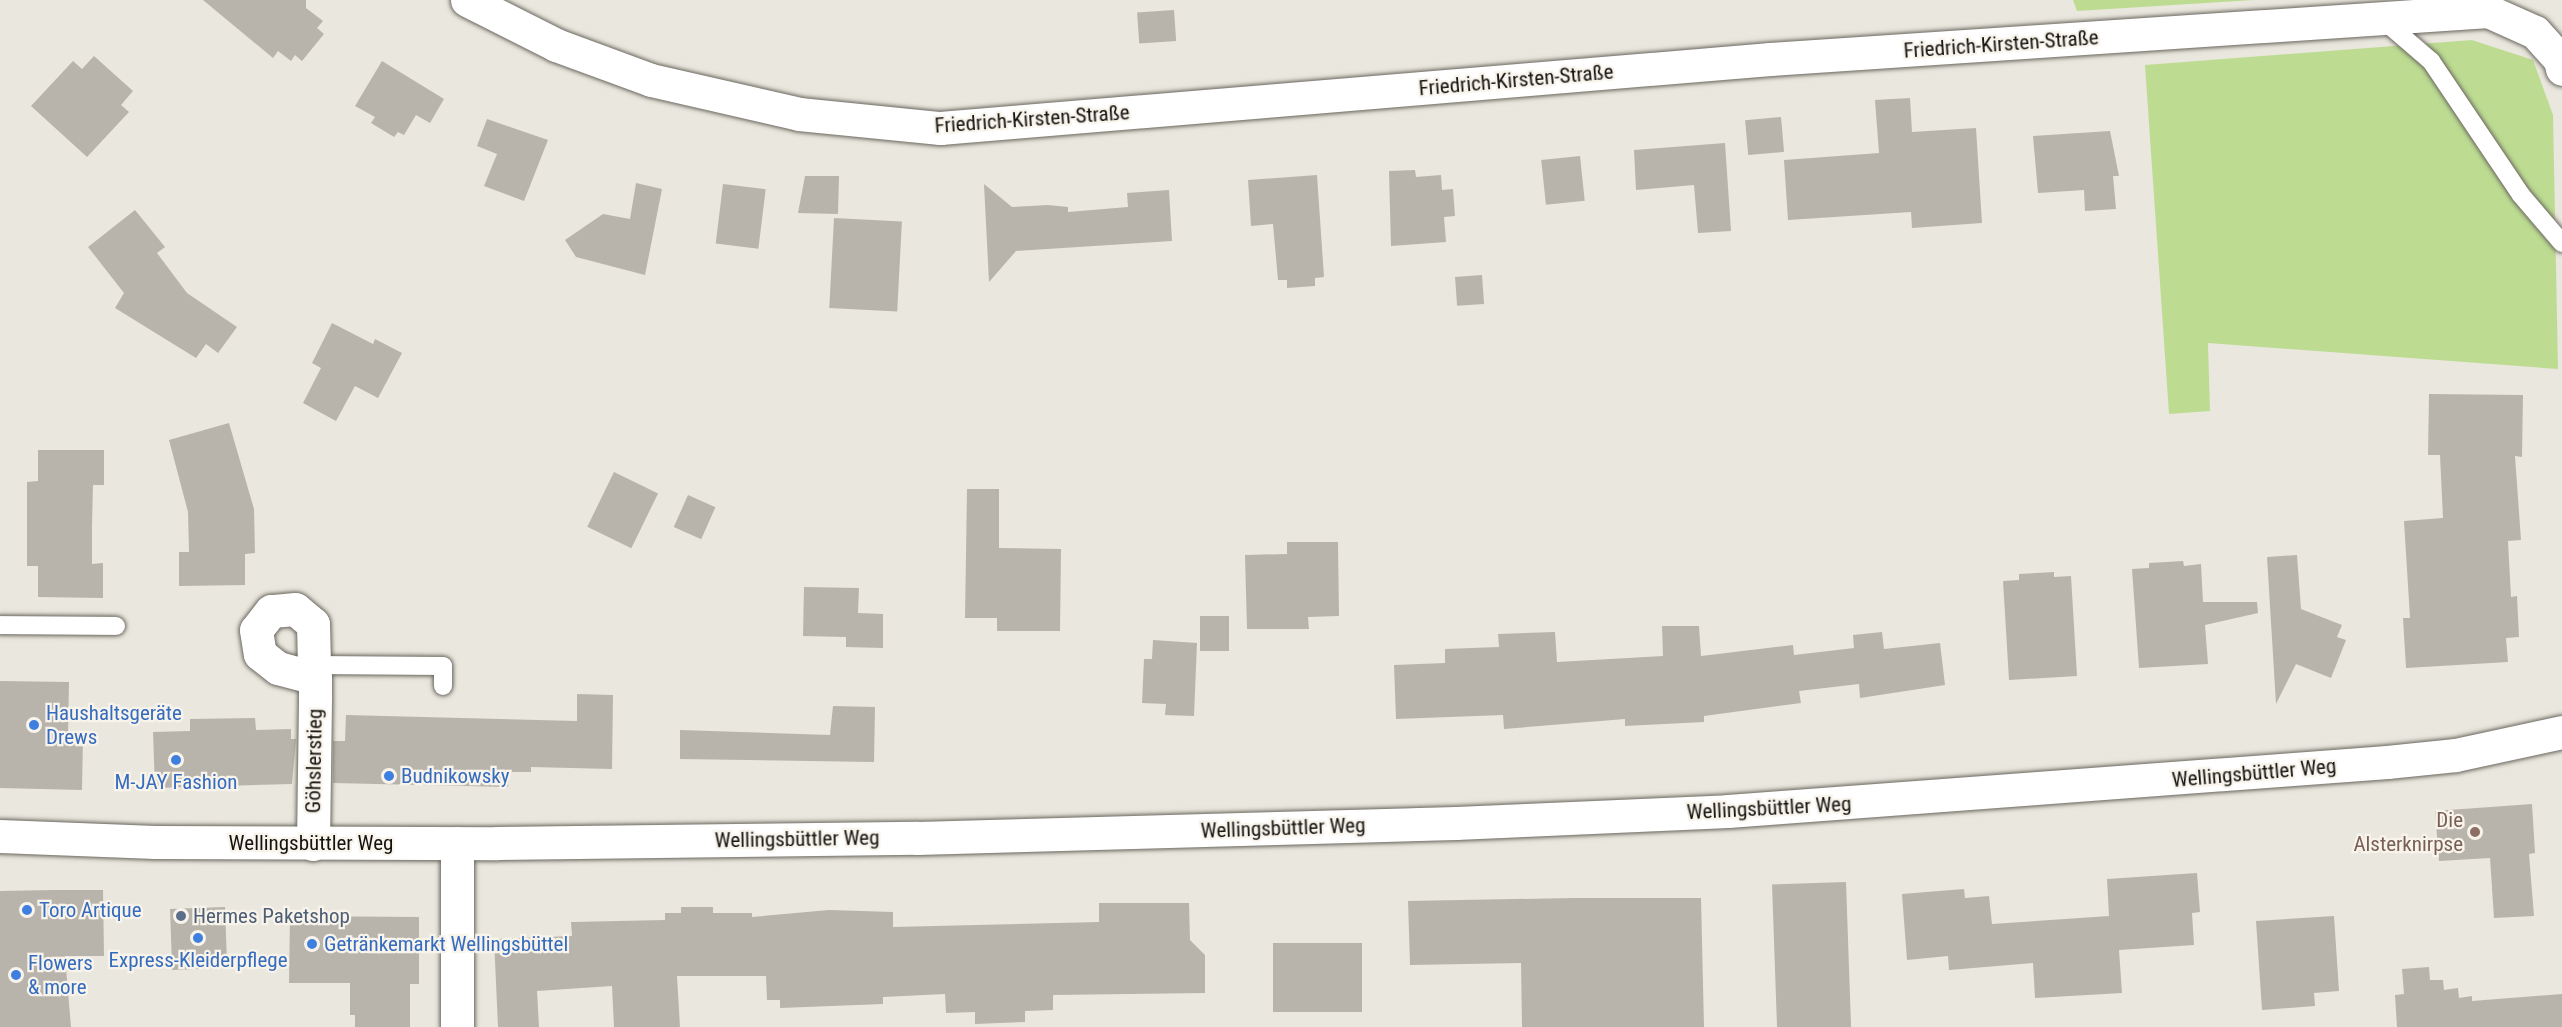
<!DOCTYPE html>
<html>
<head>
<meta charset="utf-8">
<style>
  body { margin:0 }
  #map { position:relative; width:2562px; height:1027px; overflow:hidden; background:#eae7de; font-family:"Roboto Condensed",sans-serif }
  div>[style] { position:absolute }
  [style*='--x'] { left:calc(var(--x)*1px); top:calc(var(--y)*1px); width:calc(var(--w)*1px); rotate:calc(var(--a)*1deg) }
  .green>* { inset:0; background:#bddc92 }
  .building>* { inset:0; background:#b8b4ac; transform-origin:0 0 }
  .roads { filter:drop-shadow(0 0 2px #6a675f) drop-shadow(0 0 2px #6a675f) }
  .lane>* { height:18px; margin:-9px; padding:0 9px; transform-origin:9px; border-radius:9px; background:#fff }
  .street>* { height:33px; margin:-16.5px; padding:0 16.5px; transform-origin:16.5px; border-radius:16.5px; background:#fff }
  .secondary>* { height:33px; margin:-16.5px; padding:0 16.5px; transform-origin:16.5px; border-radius:16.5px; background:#fff }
  .dots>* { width:16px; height:16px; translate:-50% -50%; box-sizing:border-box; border:3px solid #f8f4eb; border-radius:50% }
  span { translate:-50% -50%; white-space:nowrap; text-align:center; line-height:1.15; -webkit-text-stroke:4.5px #f8f4eb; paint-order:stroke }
  .street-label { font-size:21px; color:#13120f }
  .shop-label { font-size:21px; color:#366cbe }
  .left { translate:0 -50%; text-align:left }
  .education-label { font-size:21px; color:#785e54 }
  .right { translate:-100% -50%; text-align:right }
  .service-label { font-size:21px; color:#4e5e75 }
</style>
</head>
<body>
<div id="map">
  <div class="green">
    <i style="clip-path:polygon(2073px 0,2254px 0,2077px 11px)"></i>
    <i style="clip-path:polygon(2472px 40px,2533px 60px,2553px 115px,2558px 369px,2208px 343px,2210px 411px,2169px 414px,2145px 65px)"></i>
  </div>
  <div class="building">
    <i style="clip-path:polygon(203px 0,306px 0,306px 8px,323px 21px,317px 28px,324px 34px,302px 61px,295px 55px,291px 61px,278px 51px,273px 58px)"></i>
    <i style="left:1174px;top:10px;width:31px;height:37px;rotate:86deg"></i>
    <i style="clip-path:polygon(94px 56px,133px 91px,121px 105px,129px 112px,87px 157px,31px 106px,73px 61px,82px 69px)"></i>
    <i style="clip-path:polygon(382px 61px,444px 99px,430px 123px,416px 115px,404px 135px,398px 132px,394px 137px,371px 123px,375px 117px,355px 106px)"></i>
    <i style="clip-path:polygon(1910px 98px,1912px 132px,1976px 128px,1982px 223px,1912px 228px,1911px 212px,1788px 220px,1784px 160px,1879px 153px,1875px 100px)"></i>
    <i style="left:1781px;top:117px;width:35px;height:36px;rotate:85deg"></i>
    <i style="clip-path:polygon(487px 119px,548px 140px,524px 201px,484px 186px,497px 154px,477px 146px)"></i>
    <i style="clip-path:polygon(2110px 131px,2119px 176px,2113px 176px,2116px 209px,2085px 211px,2084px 190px,2038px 193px,2033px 136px)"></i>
    <i style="clip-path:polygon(1725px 143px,1731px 231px,1698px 233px,1694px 185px,1636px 190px,1634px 150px)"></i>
    <i style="left:1580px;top:156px;width:45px;height:39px;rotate:84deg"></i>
    <i style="clip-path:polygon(1415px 170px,1416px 177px,1441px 175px,1442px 190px,1453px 189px,1455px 216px,1444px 217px,1446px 242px,1391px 246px,1389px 171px)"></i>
    <i style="clip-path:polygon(1317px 175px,1324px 277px,1315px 278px,1315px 286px,1287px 288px,1287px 280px,1278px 280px,1273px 224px,1251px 226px,1248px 180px)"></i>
    <i style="clip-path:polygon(805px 176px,839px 176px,838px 214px,798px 213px)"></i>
    <i style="clip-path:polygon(636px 183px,662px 189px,645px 275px,576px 257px,565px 240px,603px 214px,630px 219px)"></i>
    <i style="left:723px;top:184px;width:43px;height:60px;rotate:7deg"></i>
    <i style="clip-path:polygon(984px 184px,1012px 207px,1048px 205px,1068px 207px,1068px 212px,1128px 207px,1127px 193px,1169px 190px,1172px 241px,1016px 251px,989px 282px)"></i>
    <i style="clip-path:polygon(135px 210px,165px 247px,157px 253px,187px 293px,237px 327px,218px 353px,206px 344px,196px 358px,115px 308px,124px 293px,88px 247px)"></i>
    <i style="left:834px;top:218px;width:68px;height:90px;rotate:3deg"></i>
    <i style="left:1482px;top:275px;width:29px;height:27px;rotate:86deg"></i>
    <i style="clip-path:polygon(332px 323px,373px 344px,375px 339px,402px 353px,378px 398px,355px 386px,336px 421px,303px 403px,321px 368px,312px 363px)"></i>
    <i style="clip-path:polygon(2429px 394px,2523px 395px,2522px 457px,2515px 456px,2521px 540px,2508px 541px,2511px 597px,2517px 596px,2519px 637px,2506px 638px,2508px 662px,2406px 668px,2403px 618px,2410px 618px,2404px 521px,2443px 518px,2440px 455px,2428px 455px)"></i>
    <i style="clip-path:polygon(229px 423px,254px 509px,255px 553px,245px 554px,245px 585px,179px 586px,179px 552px,189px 552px,188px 512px,169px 440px)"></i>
    <i style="clip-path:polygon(38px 450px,104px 450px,104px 485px,93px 485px,92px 526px,92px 564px,103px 563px,103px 598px,38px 597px,38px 566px,27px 566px,27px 482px,38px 481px)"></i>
    <i style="left:614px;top:472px;width:49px;height:61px;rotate:26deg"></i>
    <i style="clip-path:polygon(967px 489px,999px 489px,999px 548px,1061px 549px,1060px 631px,997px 631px,997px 618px,965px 618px)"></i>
    <i style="left:688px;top:495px;width:30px;height:35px;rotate:24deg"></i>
    <i style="clip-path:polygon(1287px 542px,1338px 542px,1339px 616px,1308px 617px,1309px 629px,1247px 629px,1245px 555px,1287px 554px)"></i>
    <i style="clip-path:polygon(2297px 555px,2301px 609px,2342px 625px,2337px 637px,2346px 640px,2331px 678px,2296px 664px,2276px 704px,2267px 557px)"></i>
    <i style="clip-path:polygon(2183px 561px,2184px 566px,2201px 564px,2203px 602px,2257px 602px,2258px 613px,2205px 625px,2208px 664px,2139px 668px,2132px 569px,2149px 568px,2149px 563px)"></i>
    <i style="clip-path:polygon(2054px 572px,2054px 577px,2071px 576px,2077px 676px,2009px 680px,2003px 581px,2019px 580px,2019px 574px)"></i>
    <i style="clip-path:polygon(804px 587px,859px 588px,858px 613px,883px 614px,883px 648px,846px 647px,846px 637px,803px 636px)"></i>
    <i style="left:1200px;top:616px;width:29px;height:35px"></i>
    <i style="clip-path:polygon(1662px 626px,1699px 626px,1701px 656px,1793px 645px,1794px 655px,1854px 648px,1853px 635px,1882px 632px,1884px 649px,1940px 643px,1945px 685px,1860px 698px,1859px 684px,1799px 691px,1801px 703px,1704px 716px,1704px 722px,1625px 726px,1625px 719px,1504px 729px,1503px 715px,1396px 719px,1394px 665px,1445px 663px,1445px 649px,1499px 647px,1498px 634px,1555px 632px,1557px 662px,1663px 656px)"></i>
    <i style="clip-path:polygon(1153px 640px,1197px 643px,1194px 716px,1165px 715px,1166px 704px,1142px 703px,1144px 659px,1152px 659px)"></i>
    <i style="clip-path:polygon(0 681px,69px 682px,68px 738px,83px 738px,82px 790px,0 788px)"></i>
    <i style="clip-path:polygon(577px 694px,613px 695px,612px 769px,531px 767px,531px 772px,509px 772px,508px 787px,333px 783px,333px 741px,345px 741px,346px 715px,577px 721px)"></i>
    <i style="clip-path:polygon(833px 706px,875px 707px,874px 762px,680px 759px,680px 730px,830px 735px)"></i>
    <i style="clip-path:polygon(255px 718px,256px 730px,291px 729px,291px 739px,296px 739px,292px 784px,155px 788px,153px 732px,190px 731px,190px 719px)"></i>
    <i style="clip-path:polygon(2532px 804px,2535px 853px,2529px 854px,2534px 916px,2494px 918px,2490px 858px,2439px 861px,2435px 811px)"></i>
    <i style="clip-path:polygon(2197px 873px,2200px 912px,2192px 913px,2194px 945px,2119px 950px,2122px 993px,2035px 998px,2033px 963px,1949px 970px,1948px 956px,1907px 960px,1902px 894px,1964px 889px,1965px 898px,1989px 896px,1992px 924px,2109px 916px,2107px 879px)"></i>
    <i style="left:1846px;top:882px;width:145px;height:74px;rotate:88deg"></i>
    <i style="clip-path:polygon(54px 890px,103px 890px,104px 956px,65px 956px,71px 1027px,0 1027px,0 891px)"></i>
    <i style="clip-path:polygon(1573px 898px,1701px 898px,1704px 1027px,1522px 1027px,1521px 963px,1410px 965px,1408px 901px)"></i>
    <i style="clip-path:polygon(1099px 903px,1189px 903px,1190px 940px,1205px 955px,1205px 993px,1053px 995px,1053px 1010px,1025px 1011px,1025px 1022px,975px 1024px,975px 1012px,946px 1013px,945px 994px,883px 997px,883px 1004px,780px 1008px,780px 1000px,767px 1000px,766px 976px,677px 976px,680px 1027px,614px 1027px,612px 986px,537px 991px,539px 1027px,498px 1027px,494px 939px,572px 936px,571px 922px,665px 920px,665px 913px,681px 913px,681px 907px,713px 907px,713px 913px,752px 913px,752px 917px,829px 910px,893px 912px,893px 927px,1099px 922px)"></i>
    <i style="left:225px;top:907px;width:61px;height:55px;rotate:88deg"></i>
    <i style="clip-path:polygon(290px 916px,419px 917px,419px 984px,410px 984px,410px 1027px,355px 1027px,355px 1015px,350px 1015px,350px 983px,289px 983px)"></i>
    <i style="clip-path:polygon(2334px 916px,2339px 991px,2314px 993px,2315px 1006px,2262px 1010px,2256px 921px)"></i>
    <i style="left:1273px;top:943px;width:89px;height:69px"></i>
    <i style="clip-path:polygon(2429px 967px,2430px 980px,2443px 980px,2444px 990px,2458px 988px,2459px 998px,2472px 996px,2472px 1001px,2562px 994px,2562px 1027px,2397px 1027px,2395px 995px,2404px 994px,2402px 969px)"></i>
  </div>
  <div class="roads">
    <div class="lane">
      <i style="--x:2382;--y:19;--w:65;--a:40.6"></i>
      <i style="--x:2431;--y:61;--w:161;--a:56.1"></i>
      <i style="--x:2521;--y:195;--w:63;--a:49.5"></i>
      <i style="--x:0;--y:625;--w:116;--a:0.5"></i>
      <i style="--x:314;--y:665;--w:129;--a:0.4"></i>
      <i style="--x:443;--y:666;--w:20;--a:90"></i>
    </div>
    <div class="street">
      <i style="--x:467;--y:0;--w:100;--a:26.8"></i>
      <i style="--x:556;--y:45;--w:101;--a:20.2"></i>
      <i style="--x:651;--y:80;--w:152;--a:12.9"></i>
      <i style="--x:799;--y:114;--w:142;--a:5.7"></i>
      <i style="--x:940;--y:128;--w:833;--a:-4.75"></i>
      <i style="--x:1770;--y:59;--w:720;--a:-3.82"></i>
      <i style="--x:2488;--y:11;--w:51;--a:24.1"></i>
      <i style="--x:2535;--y:32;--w:38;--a:48"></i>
      <i style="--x:2560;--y:60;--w:9;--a:77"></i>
      <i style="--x:457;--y:843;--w:184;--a:90"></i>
      <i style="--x:313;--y:844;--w:148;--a:-89.2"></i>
      <i style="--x:315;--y:696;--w:18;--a:-90"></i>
      <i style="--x:315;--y:678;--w:13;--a:-94"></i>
      <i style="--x:314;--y:665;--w:41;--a:-91.4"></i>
      <i style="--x:313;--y:624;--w:23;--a:-140"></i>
      <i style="--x:295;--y:609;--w:24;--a:175"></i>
      <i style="--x:271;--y:611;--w:24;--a:128"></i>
      <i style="--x:256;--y:630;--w:24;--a:81"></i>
      <i style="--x:260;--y:654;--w:23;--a:38"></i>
      <i style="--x:278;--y:668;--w:38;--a:15"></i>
    </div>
    <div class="secondary">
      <i style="--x:0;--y:836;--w:155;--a:2.2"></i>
      <i style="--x:155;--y:842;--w:342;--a:0.2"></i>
      <i style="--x:497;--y:843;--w:420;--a:-0.7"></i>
      <i style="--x:917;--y:838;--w:539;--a:-1.59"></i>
      <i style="--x:1456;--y:823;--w:272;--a:-2.5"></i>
      <i style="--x:1728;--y:811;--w:661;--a:-4.25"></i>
      <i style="--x:2387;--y:762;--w:69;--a:-5.8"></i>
      <i style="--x:2456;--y:755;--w:108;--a:-12.2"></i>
    </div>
  </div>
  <div class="dots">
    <i style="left:34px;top:725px;background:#3f7fe0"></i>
    <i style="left:176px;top:760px;background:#3f7fe0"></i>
    <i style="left:389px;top:776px;background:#3f7fe0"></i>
    <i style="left:2475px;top:832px;background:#8d6e63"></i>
    <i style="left:27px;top:910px;background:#3f7fe0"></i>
    <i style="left:181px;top:916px;background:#5c6f8a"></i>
    <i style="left:198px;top:938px;background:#3f7fe0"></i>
    <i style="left:312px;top:944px;background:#3f7fe0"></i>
    <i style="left:16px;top:975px;background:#3f7fe0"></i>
  </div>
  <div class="street-label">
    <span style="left:2001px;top:44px;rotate:-4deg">Friedrich-Kirsten-Straße</span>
    <span style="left:1516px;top:80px;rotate:-5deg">Friedrich-Kirsten-Straße</span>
    <span style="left:1032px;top:119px;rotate:-4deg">Friedrich-Kirsten-Straße</span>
    <span style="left:314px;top:761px;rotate:-89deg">Göhslerstieg</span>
    <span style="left:2254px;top:773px;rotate:-5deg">Wellingsbüttler Weg</span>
    <span style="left:1769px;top:808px;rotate:-3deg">Wellingsbüttler Weg</span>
    <span style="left:1283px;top:828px;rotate:-2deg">Wellingsbüttler Weg</span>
    <span style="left:797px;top:839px;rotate:-1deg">Wellingsbüttler Weg</span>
    <span style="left:311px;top:843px">Wellingsbüttler Weg</span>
  </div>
  <div class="shop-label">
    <span class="left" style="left:46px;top:725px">Haushaltsgeräte<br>Drews</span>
    <span class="left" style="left:401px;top:776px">Budnikowsky</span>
    <span style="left:176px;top:782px">M-JAY Fashion</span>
    <span class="left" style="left:39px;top:910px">Toro Artique</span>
    <span class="left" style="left:324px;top:944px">Getränkemarkt Wellingsbüttel</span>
    <span style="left:198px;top:960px">Express-Kleiderpflege</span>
    <span class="left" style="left:28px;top:975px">Flowers<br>&amp; more</span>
  </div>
  <div class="education-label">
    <span class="right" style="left:2463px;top:832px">Die<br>Alsterknirpse</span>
  </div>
  <div class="service-label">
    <span class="left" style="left:193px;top:916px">Hermes Paketshop</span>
  </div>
</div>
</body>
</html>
